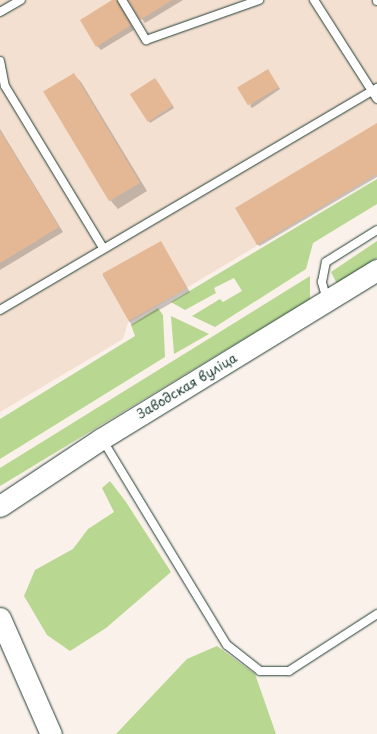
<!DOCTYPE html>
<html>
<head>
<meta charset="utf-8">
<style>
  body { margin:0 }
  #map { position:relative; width:377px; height:734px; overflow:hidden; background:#faf1ea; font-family:"Playpen Sans",sans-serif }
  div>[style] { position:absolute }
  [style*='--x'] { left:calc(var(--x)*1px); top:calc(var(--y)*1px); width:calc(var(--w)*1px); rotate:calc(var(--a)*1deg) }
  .built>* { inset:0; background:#f4e0d0 }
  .green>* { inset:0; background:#b8d790 }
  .shadow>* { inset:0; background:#0003; transform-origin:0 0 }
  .building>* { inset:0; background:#e5b895; transform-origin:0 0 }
  .roads { filter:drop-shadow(0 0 1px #1f3d34) drop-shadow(0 0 1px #1f3d34) }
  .service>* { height:8px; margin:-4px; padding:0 4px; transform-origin:4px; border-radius:4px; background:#fff }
  .tertiary>* { height:21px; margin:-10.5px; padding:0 10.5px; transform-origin:10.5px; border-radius:10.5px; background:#fff }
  span { translate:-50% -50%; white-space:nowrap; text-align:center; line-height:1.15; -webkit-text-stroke:3.5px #fff; paint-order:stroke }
  .street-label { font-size:13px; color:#1f3d34 }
</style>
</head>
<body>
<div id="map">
  <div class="built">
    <i style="clip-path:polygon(0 0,377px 0,377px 174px,128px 323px,123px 339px,0 412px)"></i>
  </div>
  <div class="green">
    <i style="clip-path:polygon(377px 179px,377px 204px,313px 243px,306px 269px,215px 327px,192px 316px,220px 299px,223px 302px,242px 291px,234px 278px,214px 288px,216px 293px,185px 310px,171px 302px)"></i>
    <i style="clip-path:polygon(377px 241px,377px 258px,337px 284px,331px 272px)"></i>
    <i style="clip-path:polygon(310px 276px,310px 299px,0 486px,0 468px)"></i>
    <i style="clip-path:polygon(158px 308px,163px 315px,165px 357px,0 459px,0 419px,135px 336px,131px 325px)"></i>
    <i style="clip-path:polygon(171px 316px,209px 334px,174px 354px)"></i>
    <i style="clip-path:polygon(110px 481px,126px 502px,171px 572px,106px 628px,70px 651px,47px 635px,24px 596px,35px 570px,73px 549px,88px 529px,114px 512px,102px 488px)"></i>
    <i style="clip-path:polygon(217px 646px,255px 674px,276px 734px,116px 734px,187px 659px)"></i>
  </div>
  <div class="shadow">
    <i style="clip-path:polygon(113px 0,122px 1px,121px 7px,134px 30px,101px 50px,97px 46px)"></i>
    <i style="clip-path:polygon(129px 0,183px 0,145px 23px)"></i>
    <i style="clip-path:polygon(269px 73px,280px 89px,252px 108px,250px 106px)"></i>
    <i style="clip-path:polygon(73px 74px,81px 82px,147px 191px,118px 209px,111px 201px)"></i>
    <i style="clip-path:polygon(157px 81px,174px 108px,150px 123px,149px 121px)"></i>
    <i style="clip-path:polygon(0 129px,63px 232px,0 270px)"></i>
    <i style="clip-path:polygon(377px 133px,377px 177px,260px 246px,258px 245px,236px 208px)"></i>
    <i style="left:161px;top:242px;width:58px;height:67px;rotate:60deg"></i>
  </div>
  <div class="building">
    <i style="clip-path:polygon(112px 0,117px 0,131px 25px,96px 47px,80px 20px)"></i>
    <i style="clip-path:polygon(128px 0,172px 0,140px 20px)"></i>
    <i style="left:268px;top:69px;width:21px;height:36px;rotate:59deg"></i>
    <i style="left:74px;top:73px;width:128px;height:36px;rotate:59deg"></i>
    <i style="left:155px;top:78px;width:33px;height:30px;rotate:57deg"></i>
    <i style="clip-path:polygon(377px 123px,377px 174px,257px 245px,235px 208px)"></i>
    <i style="clip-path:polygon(0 131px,59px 227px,0 263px)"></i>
    <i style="left:161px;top:241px;width:54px;height:67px;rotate:61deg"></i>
  </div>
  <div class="roads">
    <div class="service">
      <i style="--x:122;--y:0;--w:47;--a:59"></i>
      <i style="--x:146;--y:40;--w:120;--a:-19.5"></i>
      <i style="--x:314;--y:0;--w:117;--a:57.5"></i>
      <i style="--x:377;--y:0;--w:1;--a:90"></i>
      <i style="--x:0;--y:12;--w:24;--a:-30"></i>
      <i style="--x:0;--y:61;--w:25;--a:79"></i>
      <i style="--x:5;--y:86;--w:189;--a:58.8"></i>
      <i style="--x:327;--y:300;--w:19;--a:-106"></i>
      <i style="--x:322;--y:282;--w:20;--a:-79"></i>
      <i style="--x:326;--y:262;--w:60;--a:-32.1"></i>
      <i style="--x:0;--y:310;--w:438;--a:-30.5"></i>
      <i style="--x:102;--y:439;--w:241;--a:58.8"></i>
      <i style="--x:227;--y:645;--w:42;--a:38.2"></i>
      <i style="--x:260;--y:671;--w:29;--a:0"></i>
      <i style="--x:289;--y:671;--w:105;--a:-32.9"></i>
    </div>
    <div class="tertiary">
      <i style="--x:0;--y:506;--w:121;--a:-33.6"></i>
      <i style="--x:101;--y:439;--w:324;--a:-31.5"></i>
      <i style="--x:0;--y:618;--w:127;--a:66.3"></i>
    </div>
  </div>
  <div class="street-label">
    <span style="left:187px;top:386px;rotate:-31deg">Заводская вуліца</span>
  </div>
</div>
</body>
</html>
